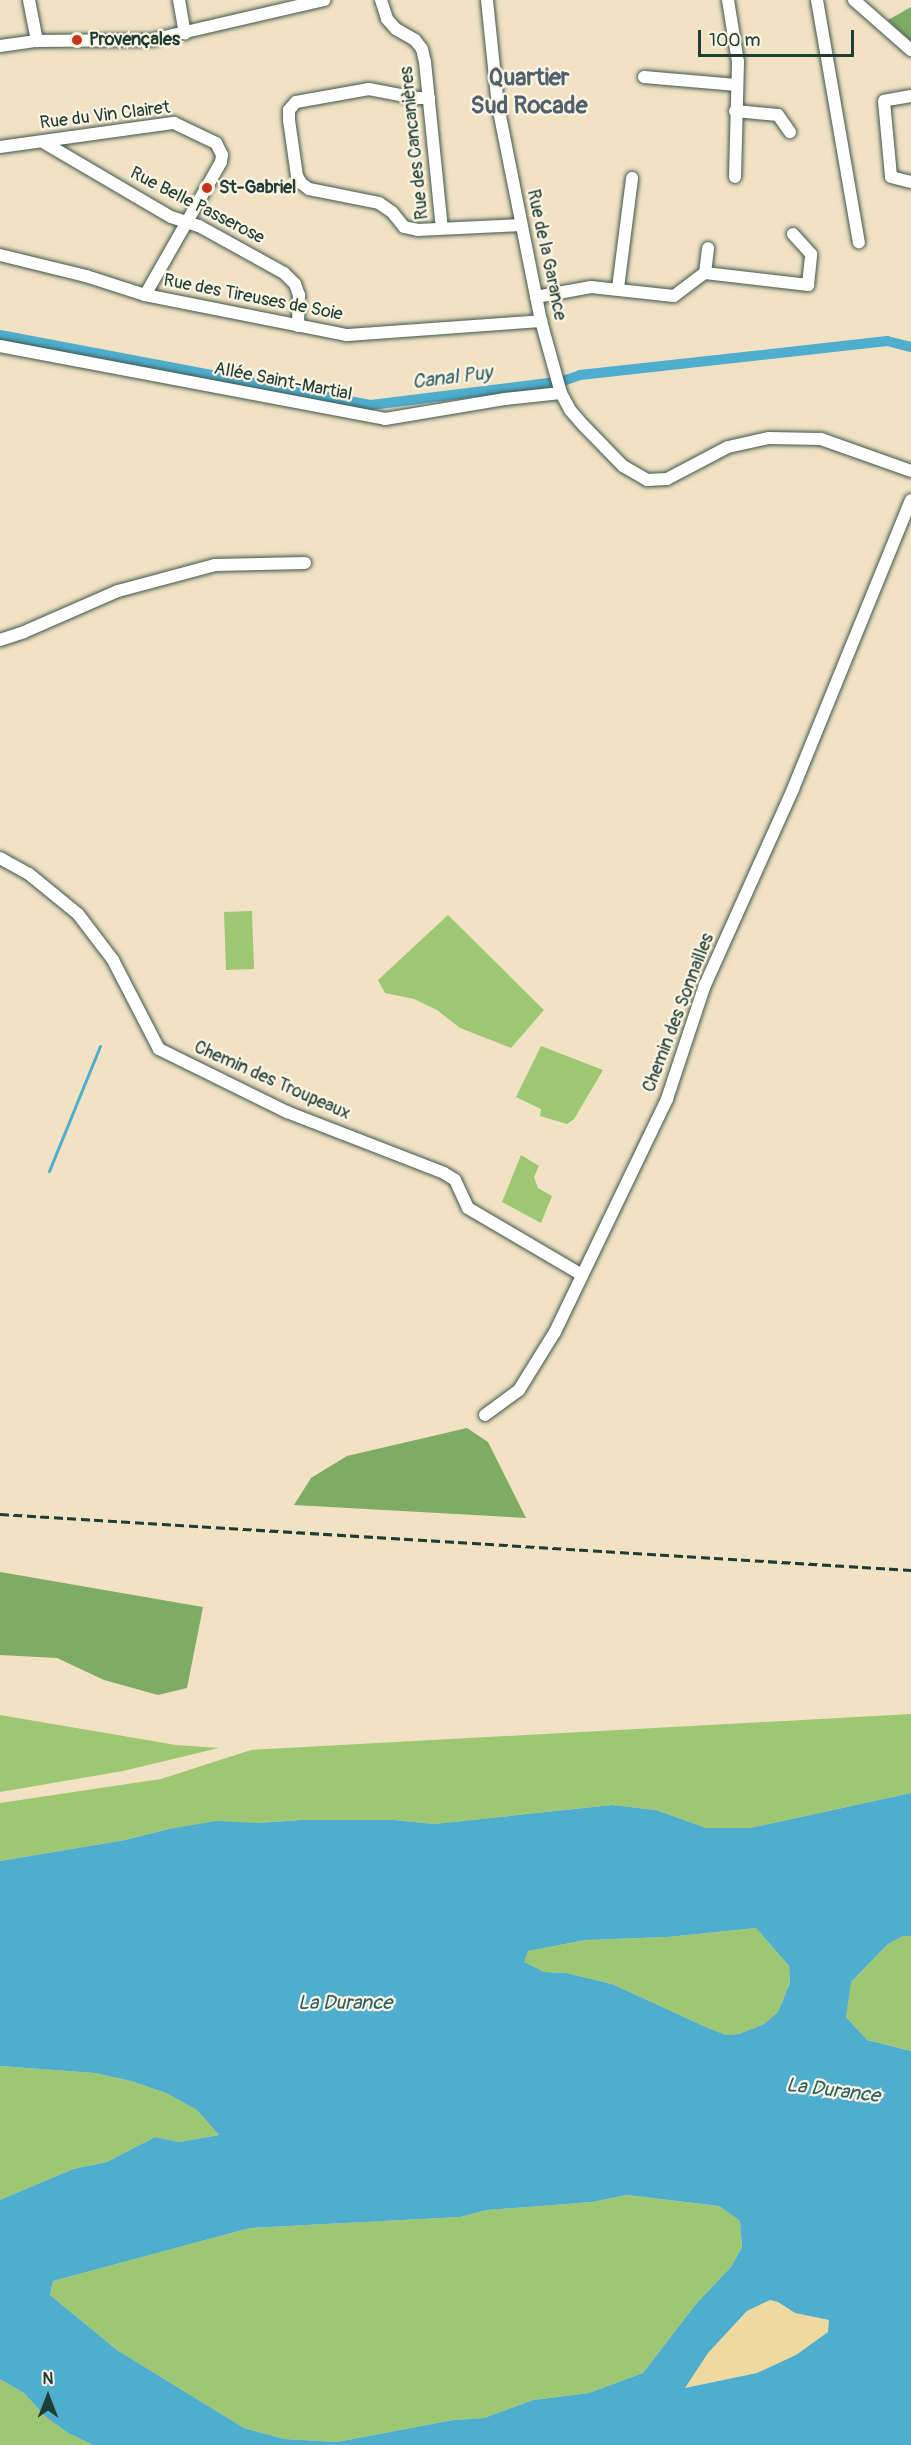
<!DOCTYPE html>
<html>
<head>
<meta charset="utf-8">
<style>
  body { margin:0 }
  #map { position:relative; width:911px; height:2445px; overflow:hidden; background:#f1e2c4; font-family:Pangolin,sans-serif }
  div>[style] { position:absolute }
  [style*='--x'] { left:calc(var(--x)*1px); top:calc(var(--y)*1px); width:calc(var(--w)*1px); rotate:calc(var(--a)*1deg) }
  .green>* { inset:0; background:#9dc773; transform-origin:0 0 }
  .forest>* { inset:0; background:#7eac65 }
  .sand>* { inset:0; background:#eeda9e }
  .water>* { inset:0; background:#4fadcd }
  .stream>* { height:3px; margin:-1.5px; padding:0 1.5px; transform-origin:1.5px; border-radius:1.5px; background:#4fadcd }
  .canal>* { height:10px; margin:-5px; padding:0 5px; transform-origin:5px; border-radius:5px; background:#4fadcd }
  .roads { filter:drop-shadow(0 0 2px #3e564a) drop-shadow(0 0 2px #3e564a) }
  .minor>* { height:12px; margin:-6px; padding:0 6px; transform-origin:6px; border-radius:6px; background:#fff }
  .rail>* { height:3px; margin-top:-1.5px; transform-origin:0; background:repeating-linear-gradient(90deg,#1f3d34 0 9px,transparent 0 13.5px) }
  .dots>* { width:16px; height:16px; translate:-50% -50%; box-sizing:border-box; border:3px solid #fcf5e5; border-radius:50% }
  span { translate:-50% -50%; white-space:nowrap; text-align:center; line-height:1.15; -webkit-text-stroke:4.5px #fcf5e5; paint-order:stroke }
  .poi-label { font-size:18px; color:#1f3d34; font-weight:700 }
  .left { translate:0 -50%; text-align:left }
  .street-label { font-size:18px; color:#1f3d34 }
  .water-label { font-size:20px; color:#2d5f62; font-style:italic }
  .district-label { font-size:24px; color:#50616c; font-weight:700 }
  .north { position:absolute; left:18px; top:2367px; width:60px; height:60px; -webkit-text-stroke:4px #fcf5e5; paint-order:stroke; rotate:0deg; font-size:16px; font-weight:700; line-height:24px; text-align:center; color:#1f3d34 }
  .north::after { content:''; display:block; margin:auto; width:21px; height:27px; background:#1f3d34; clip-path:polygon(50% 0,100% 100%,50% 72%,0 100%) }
  .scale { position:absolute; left:698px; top:30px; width:156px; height:27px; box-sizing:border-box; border:3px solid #1f3d34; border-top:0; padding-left:8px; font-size:18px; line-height:21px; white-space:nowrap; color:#1f3d34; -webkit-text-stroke:4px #fcf5e5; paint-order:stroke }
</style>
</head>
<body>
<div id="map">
  <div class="green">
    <i style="left:252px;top:911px;width:58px;height:28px;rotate:88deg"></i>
    <i style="clip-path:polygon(448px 915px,544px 1010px,511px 1048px,460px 1028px,437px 1010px,414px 999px,385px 993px,378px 980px)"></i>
    <i style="clip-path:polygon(541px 1046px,603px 1070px,574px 1119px,567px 1124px,540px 1116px,541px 1109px,516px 1097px)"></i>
    <i style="clip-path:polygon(521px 1155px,539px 1166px,534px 1177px,538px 1188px,552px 1196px,541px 1223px,502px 1202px)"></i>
    <i style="clip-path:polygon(911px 1714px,911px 1793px,750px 1828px,706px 1828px,656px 1810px,612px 1805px,434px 1824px,394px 1820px,301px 1820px,169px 1829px,125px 1840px,0 1861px,0 1803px,161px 1779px,251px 1750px)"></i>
    <i style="clip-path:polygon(0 1715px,176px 1745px,219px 1748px,123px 1771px,0 1792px)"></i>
    <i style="clip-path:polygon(756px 1928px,789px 1966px,790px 1983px,778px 2012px,764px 2024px,739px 2034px,726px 2035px,708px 2028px,612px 1984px,566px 1973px,544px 1972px,523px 1963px,527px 1951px,587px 1940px,668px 1937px)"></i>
    <i style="clip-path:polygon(903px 1936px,911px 1936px,911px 2051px,867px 2040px,846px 2017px,850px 1983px,888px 1944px)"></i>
    <i style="clip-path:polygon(0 2066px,95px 2073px,131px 2081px,166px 2093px,197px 2110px,219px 2135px,179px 2142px,155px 2137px,107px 2162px,73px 2169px,0 2200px)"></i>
    <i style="clip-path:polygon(627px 2195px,719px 2206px,740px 2221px,742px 2247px,731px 2267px,696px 2304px,643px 2373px,589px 2393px,533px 2400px,484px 2418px,453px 2420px,337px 2442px,284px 2439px,244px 2428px,117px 2350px,50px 2295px,53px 2281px,250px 2228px,460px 2217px,487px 2210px,592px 2202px)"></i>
    <i style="clip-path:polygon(0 2379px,24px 2393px,46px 2417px,68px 2433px,93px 2445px,0 2445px)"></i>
  </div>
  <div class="forest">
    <i style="clip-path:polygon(911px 7px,911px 41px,888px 20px)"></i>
    <i style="clip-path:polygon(467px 1428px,488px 1442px,526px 1518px,294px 1505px,311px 1478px,347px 1456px)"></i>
    <i style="clip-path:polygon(0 1572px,203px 1607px,187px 1688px,158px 1695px,104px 1680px,57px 1658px,0 1655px)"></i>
  </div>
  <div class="sand">
    <i style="clip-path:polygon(770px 2300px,778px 2302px,795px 2313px,829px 2320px,828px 2332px,796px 2355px,757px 2373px,684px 2388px,708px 2353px,748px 2311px)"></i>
  </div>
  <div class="water">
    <i style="clip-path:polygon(evenodd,911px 1793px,911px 1936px,903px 1936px,888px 1944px,851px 1982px,846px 2017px,867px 2040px,911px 2051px,911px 2445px,93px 2445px,68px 2433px,46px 2417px,24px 2393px,0 2379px,0 2200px,73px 2169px,107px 2162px,155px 2137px,179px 2142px,219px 2135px,197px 2110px,166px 2093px,131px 2081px,95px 2073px,0 2066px,0 1861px,125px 1840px,169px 1829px,217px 1821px,258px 1823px,301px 1820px,394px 1820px,434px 1824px,612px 1805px,656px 1810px,706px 1828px,750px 1828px,911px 1793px,756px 1928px,789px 1966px,790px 1983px,778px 2012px,764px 2024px,739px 2034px,726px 2035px,708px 2028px,612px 1984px,566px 1973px,544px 1972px,524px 1962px,528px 1951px,586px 1940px,668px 1937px,756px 1928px,911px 1793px,627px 2195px,719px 2206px,740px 2221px,742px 2247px,731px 2267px,696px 2304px,643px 2373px,589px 2393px,533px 2400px,484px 2418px,453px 2420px,337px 2442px,284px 2439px,244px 2428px,117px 2350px,50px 2295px,53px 2281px,250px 2228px,460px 2217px,487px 2210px,592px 2202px,627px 2195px,911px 1793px,770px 2300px,778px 2302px,795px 2313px,829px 2320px,828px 2332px,796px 2355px,757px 2373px,685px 2388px,708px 2353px,747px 2311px,770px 2300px)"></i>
  </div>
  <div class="stream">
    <i style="--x:49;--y:1171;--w:135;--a:-67.8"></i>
  </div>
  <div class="canal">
    <i style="--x:0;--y:335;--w:378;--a:10.7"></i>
    <i style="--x:371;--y:405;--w:193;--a:-7.1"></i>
    <i style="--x:563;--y:381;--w:18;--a:-19"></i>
    <i style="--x:580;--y:375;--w:309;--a:-6.3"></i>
    <i style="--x:887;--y:341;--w:25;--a:14"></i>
  </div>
  <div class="roads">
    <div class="minor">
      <i style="--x:29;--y:0;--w:42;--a:79"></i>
      <i style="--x:179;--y:0;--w:34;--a:80"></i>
      <i style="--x:381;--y:0;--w:20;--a:72"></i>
      <i style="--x:387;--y:19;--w:13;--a:48"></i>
      <i style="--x:396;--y:29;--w:22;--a:30"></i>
      <i style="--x:415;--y:40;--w:11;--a:52"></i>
      <i style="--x:422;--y:49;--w:13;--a:77"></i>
      <i style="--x:425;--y:62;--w:167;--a:84.2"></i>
      <i style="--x:487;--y:0;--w:107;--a:84.1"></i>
      <i style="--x:498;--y:106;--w:219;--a:78.7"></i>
      <i style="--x:541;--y:321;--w:75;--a:74.5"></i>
      <i style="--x:561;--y:393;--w:19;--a:62"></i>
      <i style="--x:570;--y:410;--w:21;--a:49"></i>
      <i style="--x:584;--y:426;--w:56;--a:45.7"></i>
      <i style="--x:623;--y:466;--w:28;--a:30"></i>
      <i style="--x:647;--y:480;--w:20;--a:-3"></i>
      <i style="--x:667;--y:479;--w:69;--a:-27.7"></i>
      <i style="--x:728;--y:447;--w:42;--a:-12.4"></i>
      <i style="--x:769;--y:438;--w:52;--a:1.1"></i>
      <i style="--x:821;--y:439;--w:96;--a:19.6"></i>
      <i style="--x:728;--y:0;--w:63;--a:80.8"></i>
      <i style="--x:738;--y:62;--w:115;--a:91.5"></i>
      <i style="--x:817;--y:0;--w:246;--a:80.2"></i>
      <i style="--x:854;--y:0;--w:76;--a:41.3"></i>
      <i style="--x:0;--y:46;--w:37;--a:-8"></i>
      <i style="--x:37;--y:41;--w:114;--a:-0.5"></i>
      <i style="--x:151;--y:40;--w:178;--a:-13"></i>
      <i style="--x:644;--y:77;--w:93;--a:4.9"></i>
      <i style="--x:911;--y:96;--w:27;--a:170"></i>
      <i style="--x:884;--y:101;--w:76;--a:84.7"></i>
      <i style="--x:891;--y:177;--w:21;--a:14"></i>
      <i style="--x:429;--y:98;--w:13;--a:180"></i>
      <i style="--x:416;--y:98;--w:48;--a:-169.2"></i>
      <i style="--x:369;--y:89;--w:74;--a:169.9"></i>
      <i style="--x:296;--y:102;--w:11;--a:131"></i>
      <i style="--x:289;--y:110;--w:10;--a:90"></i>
      <i style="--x:289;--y:120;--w:57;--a:81.9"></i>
      <i style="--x:297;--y:176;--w:8;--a:60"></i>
      <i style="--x:301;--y:183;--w:10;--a:37"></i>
      <i style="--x:309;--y:189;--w:71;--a:11.3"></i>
      <i style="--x:379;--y:203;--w:16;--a:35"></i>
      <i style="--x:392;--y:212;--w:19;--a:51"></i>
      <i style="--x:404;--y:227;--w:14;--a:12"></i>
      <i style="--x:418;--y:230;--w:103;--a:-2.8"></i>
      <i style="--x:735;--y:111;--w:43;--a:5.3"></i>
      <i style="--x:778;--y:115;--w:21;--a:55"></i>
      <i style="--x:43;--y:142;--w:148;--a:30.4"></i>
      <i style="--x:171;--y:217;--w:29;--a:18"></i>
      <i style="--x:199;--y:226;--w:97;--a:28.9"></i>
      <i style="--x:284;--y:273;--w:16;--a:45"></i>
      <i style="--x:295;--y:284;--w:12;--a:70"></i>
      <i style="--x:299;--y:295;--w:31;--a:92"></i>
      <i style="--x:0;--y:147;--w:176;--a:-7.9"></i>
      <i style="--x:174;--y:123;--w:47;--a:25.5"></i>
      <i style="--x:216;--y:143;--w:13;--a:63"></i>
      <i style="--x:222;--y:155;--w:7;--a:98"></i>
      <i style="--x:221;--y:162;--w:153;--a:119.7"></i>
      <i style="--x:0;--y:255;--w:89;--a:13.7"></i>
      <i style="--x:86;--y:276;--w:62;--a:17.9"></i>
      <i style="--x:145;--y:295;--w:206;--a:11.2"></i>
      <i style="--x:347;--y:335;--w:195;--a:-4.1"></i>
      <i style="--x:705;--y:273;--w:104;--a:6.6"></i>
      <i style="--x:808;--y:285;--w:31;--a:-84"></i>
      <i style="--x:811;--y:254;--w:27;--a:-132"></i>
      <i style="--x:618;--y:288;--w:111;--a:-82.7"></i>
      <i style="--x:536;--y:297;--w:56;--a:-10.3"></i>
      <i style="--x:591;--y:287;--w:83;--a:6.2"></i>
      <i style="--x:674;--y:296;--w:39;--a:-37"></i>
      <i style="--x:705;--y:273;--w:25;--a:-83"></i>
      <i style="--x:0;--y:346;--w:392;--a:10.7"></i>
      <i style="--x:385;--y:419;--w:122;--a:-9.5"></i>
      <i style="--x:505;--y:399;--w:56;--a:-6.1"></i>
      <i style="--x:0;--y:640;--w:25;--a:-18"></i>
      <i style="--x:24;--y:632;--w:103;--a:-23.6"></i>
      <i style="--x:118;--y:591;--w:100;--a:-15"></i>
      <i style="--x:215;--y:565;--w:90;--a:-1.3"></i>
      <i style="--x:0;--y:858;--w:33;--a:29"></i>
      <i style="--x:29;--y:874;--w:63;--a:39.2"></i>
      <i style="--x:78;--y:914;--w:58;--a:52.7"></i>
      <i style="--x:113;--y:960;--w:100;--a:62.7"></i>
      <i style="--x:159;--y:1049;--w:143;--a:26.2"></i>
      <i style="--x:287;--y:1112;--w:168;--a:21.2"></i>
      <i style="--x:444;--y:1173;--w:13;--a:32"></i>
      <i style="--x:455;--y:1180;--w:31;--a:65"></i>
      <i style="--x:468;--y:1208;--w:132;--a:30.4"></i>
      <i style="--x:485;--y:1415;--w:42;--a:-36.3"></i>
      <i style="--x:519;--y:1390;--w:68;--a:-58.2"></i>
      <i style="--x:555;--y:1332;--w:259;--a:-64.3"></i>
      <i style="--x:667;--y:1099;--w:120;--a:-71.6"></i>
      <i style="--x:705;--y:985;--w:215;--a:-65.8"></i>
      <i style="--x:793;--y:789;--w:312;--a:-67.8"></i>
    </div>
  </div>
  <div class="rail">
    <i style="--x:0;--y:1514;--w:913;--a:3.52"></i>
  </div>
  <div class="dots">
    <i style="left:77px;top:40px;background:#c8321e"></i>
    <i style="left:207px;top:188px;background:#c8321e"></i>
  </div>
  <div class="poi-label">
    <span class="left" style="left:89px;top:40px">Provençales</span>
    <span class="left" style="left:219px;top:188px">St-Gabriel</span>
  </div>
  <div class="street-label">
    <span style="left:105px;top:116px;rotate:-7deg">Rue du Vin Clairet</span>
    <span style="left:415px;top:143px;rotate:-96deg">Rue des Cancanières</span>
    <span style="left:197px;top:206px;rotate:27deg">Rue Belle Passerose</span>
    <span style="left:546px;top:255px;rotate:78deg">Rue de la Garance</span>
    <span style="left:253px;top:298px;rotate:11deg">Rue des Tireuses de Soie</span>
    <span style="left:283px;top:382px;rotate:11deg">Allée Saint-Martial</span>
    <span style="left:679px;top:1013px;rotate:-69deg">Chemin des Sonnailles</span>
    <span style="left:272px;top:1081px;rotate:24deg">Chemin des Troupeaux</span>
  </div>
  <div class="water-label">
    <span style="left:452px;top:377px;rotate:-7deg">Canal Puy</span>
    <span style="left:345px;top:2002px">La Durance</span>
    <span style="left:833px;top:2090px;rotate:7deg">La Durance</span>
  </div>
  <div class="district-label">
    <span style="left:529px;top:92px">Quartier<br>Sud Rocade</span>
  </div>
  <div class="north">N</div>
  <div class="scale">100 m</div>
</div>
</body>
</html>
